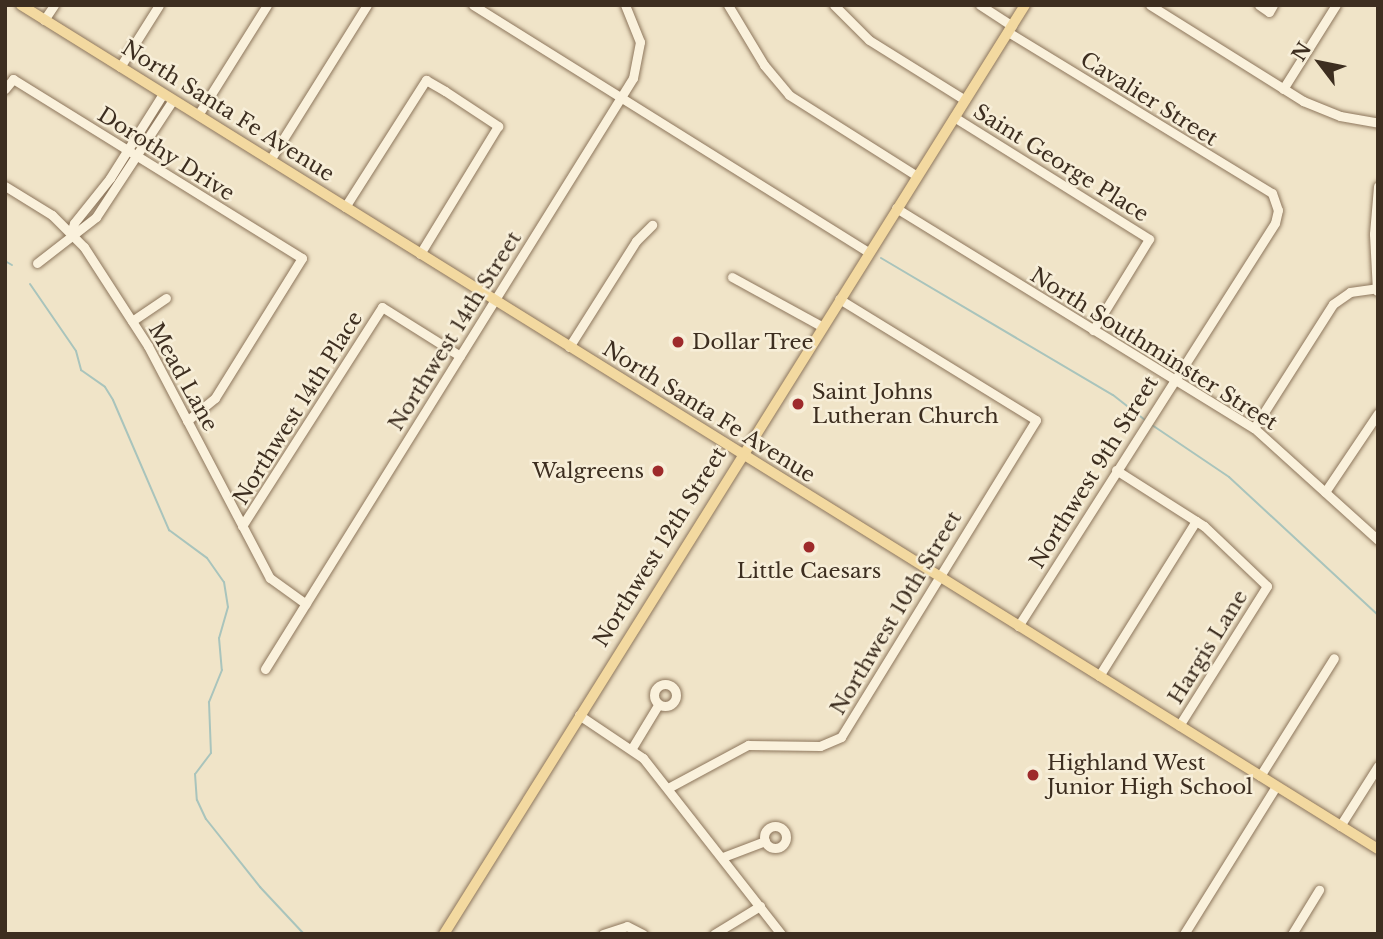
<!DOCTYPE html>
<html>
<head>
<meta charset="utf-8">
<style>
  body { margin:0 }
  #map { position:relative; width:1383px; height:939px; overflow:hidden; background:#f0e4c8; font-family:"Libre Baskerville",serif }
  div>[style] { position:absolute }
  [style*='--x'] { left:calc(var(--x)*1px); top:calc(var(--y)*1px); width:calc(var(--w)*1px); rotate:calc(var(--a)*1deg) }
  .stream>* { height:2px; margin:-1px; padding:0 1px; transform-origin:1px; border-radius:1px; background:#a9c4bc }
  .roads { filter:drop-shadow(0 0 2px #8d765c) drop-shadow(0 0 2px #8d765c) }
  .minor>* { height:9px; margin:-4.5px; padding:0 4.5px; transform-origin:4.5px; border-radius:4.5px; background:#faf1dc }
  .minor>.ring { margin:-4.5px; padding:0; box-sizing:content-box; background:none; border:9px solid #faf1dc; border-radius:50% }
  .major>* { height:10px; margin:-5px; padding:0 5px; transform-origin:5px; border-radius:5px; background:#f3d9a0 }
  .dots>* { width:19px; height:19px; translate:-50% -50%; box-sizing:border-box; border:4px solid #f7eed8; border-radius:50% }
  span { translate:-50% -50%; white-space:nowrap; text-align:center; line-height:1.15; -webkit-text-stroke:5px #f7eed8; paint-order:stroke }
  .street-label { font-size:21px; color:#3d2e20 }
  .poi-label { font-size:21px; color:#3d2e20 }
  .left { translate:0 -50%; text-align:left }
  .right { translate:-100% -50%; text-align:right }
  .frame { position:absolute; inset:0; border:7px solid #3d2e20; pointer-events:none }
  .north { position:absolute; left:1285px; top:28px; width:70px; height:70px; -webkit-text-stroke:5px #f7eed8; paint-order:stroke; rotate:302deg; font-size:19px; font-weight:700; line-height:28px; text-align:center; color:#3d2e20 }
  .north::after { content:''; display:block; margin:auto; width:24px; height:32px; background:#3d2e20; clip-path:polygon(50% 0,100% 100%,50% 72%,0 100%) }
</style>
</head>
<body>
<div id="map">
  <div class="stream">
    <i style="--x:881;--y:258;--w:269;--a:30.6"></i>
    <i style="--x:1113;--y:395;--w:41;--a:38"></i>
    <i style="--x:5;--y:261;--w:8;--a:30"></i>
    <i style="--x:30;--y:284;--w:81;--a:55.5"></i>
    <i style="--x:76;--y:351;--w:20;--a:75"></i>
    <i style="--x:81;--y:370;--w:29;--a:35"></i>
    <i style="--x:105;--y:387;--w:15;--a:58"></i>
    <i style="--x:113;--y:400;--w:142;--a:66.7"></i>
    <i style="--x:169;--y:530;--w:47;--a:36.4"></i>
    <i style="--x:207;--y:558;--w:29;--a:55"></i>
    <i style="--x:224;--y:582;--w:25;--a:81"></i>
    <i style="--x:228;--y:607;--w:32;--a:106"></i>
    <i style="--x:219;--y:638;--w:32;--a:85"></i>
    <i style="--x:222;--y:670;--w:35;--a:112"></i>
    <i style="--x:209;--y:702;--w:51;--a:87.8"></i>
    <i style="--x:211;--y:753;--w:26;--a:127"></i>
    <i style="--x:195;--y:774;--w:26;--a:86"></i>
    <i style="--x:197;--y:800;--w:21;--a:65"></i>
    <i style="--x:206;--y:819;--w:87;--a:51.5"></i>
    <i style="--x:260;--y:887;--w:64;--a:46.9"></i>
    <i style="--x:1152;--y:425;--w:93;--a:34"></i>
    <i style="--x:1229;--y:477;--w:203;--a:42.8"></i>
  </div>
  <div class="roads">
    <div class="minor">
      <i style="--x:473;--y:5;--w:467;--a:32"></i>
      <i style="--x:728;--y:5;--w:70;--a:59"></i>
      <i style="--x:764;--y:65;--w:39;--a:50"></i>
      <i style="--x:789;--y:95;--w:151;--a:32.3"></i>
      <i style="--x:834;--y:5;--w:49;--a:45"></i>
      <i style="--x:869;--y:40;--w:113;--a:32"></i>
      <i style="--x:980;--y:5;--w:38;--a:33"></i>
      <i style="--x:1150;--y:5;--w:181;--a:32.1"></i>
      <i style="--x:1303;--y:101;--w:40;--a:22"></i>
      <i style="--x:1340;--y:116;--w:39;--a:10"></i>
      <i style="--x:1259;--y:5;--w:12;--a:35"></i>
      <i style="--x:1269;--y:12;--w:8;--a:-60"></i>
      <i style="--x:44;--y:20;--w:18;--a:-56"></i>
      <i style="--x:1008;--y:32;--w:309;--a:31.4"></i>
      <i style="--x:1272;--y:193;--w:18;--a:71"></i>
      <i style="--x:1278;--y:210;--w:13;--a:103"></i>
      <i style="--x:1275;--y:223;--w:478;--a:122.5"></i>
      <i style="--x:120;--y:67;--w:73;--a:-57.8"></i>
      <i style="--x:5;--y:89;--w:13;--a:-51"></i>
      <i style="--x:13;--y:79;--w:340;--a:31.8"></i>
      <i style="--x:302;--y:258;--w:165;--a:121.9"></i>
      <i style="--x:215;--y:398;--w:36;--a:141"></i>
      <i style="--x:1283;--y:89;--w:99;--a:-57.8"></i>
      <i style="--x:198;--y:115;--w:130;--a:-57.9"></i>
      <i style="--x:954;--y:117;--w:230;--a:32"></i>
      <i style="--x:1149;--y:239;--w:107;--a:121.6"></i>
      <i style="--x:270;--y:160;--w:183;--a:-58"></i>
      <i style="--x:5;--y:186;--w:55;--a:31.7"></i>
      <i style="--x:52;--y:215;--w:45;--a:45"></i>
      <i style="--x:84;--y:247;--w:118;--a:57.1"></i>
      <i style="--x:148;--y:346;--w:262;--a:62.3"></i>
      <i style="--x:270;--y:578;--w:44;--a:35.8"></i>
      <i style="--x:345;--y:207;--w:151;--a:-57.5"></i>
      <i style="--x:426;--y:80;--w:22;--a:30"></i>
      <i style="--x:445;--y:91;--w:64;--a:33.4"></i>
      <i style="--x:498;--y:126;--w:150;--a:121.4"></i>
      <i style="--x:896;--y:208;--w:420;--a:31.6"></i>
      <i style="--x:1254;--y:428;--w:167;--a:42.1"></i>
      <i style="--x:71;--y:233;--w:10;--a:-73"></i>
      <i style="--x:74;--y:223;--w:58;--a:-51.3"></i>
      <i style="--x:110;--y:178;--w:99;--a:-57.8"></i>
      <i style="--x:37;--y:263;--w:75;--a:-37.9"></i>
      <i style="--x:96;--y:217;--w:140;--a:-56.7"></i>
      <i style="--x:732;--y:277;--w:102;--a:28.8"></i>
      <i style="--x:1377;--y:291;--w:57;--a:-93"></i>
      <i style="--x:1374;--y:234;--w:48;--a:-85.2"></i>
      <i style="--x:132;--y:321;--w:41;--a:-34.1"></i>
      <i style="--x:569;--y:347;--w:125;--a:-57.7"></i>
      <i style="--x:636;--y:241;--w:23;--a:-45"></i>
      <i style="--x:1254;--y:428;--w:147;--a:-57.5"></i>
      <i style="--x:1333;--y:304;--w:21;--a:-35"></i>
      <i style="--x:1350;--y:292;--w:27;--a:-8"></i>
      <i style="--x:1116;--y:470;--w:104;--a:32.5"></i>
      <i style="--x:1204;--y:526;--w:87;--a:43.6"></i>
      <i style="--x:1267;--y:586;--w:165;--a:122.2"></i>
      <i style="--x:1325;--y:492;--w:95;--a:-56.1"></i>
      <i style="--x:242;--y:526;--w:260;--a:-57.4"></i>
      <i style="--x:382;--y:307;--w:92;--a:32.1"></i>
      <i style="--x:265;--y:669;--w:696;--a:-58.09"></i>
      <i style="--x:633;--y:78;--w:37;--a:-79"></i>
      <i style="--x:640;--y:42;--w:40;--a:-112"></i>
      <i style="--x:1099;--y:676;--w:183;--a:-58"></i>
      <i class="ring" style="left:654px;top:684px;width:13px;height:13px"></i>
      <i style="--x:579;--y:715;--w:77;--a:33.9"></i>
      <i style="--x:643;--y:758;--w:224;--a:51.9"></i>
      <i style="--x:632;--y:748;--w:50;--a:-58.8"></i>
      <i style="--x:1260;--y:776;--w:139;--a:-57.9"></i>
      <i style="--x:668;--y:788;--w:91;--a:-28.3"></i>
      <i style="--x:748;--y:745;--w:72;--a:0.8"></i>
      <i style="--x:820;--y:746;--w:23;--a:-23"></i>
      <i style="--x:841;--y:737;--w:372;--a:-58.4"></i>
      <i style="--x:1036;--y:420;--w:231;--a:-148.4"></i>
      <i style="--x:1340;--y:826;--w:71;--a:-57.7"></i>
      <i class="ring" style="left:764px;top:826px;width:13px;height:13px"></i>
      <i style="--x:723;--y:857;--w:45;--a:-20.9"></i>
      <i style="--x:603;--y:934;--w:25;--a:-18"></i>
      <i style="--x:627;--y:926;--w:18;--a:27"></i>
      <i style="--x:714;--y:934;--w:54;--a:-31.3"></i>
      <i style="--x:1184;--y:934;--w:174;--a:-58.1"></i>
      <i style="--x:1292;--y:934;--w:52;--a:-58.5"></i>
    </div>
    <div class="major">
      <i style="--x:21;--y:5;--w:1598;--a:31.88"></i>
      <i style="--x:444;--y:934;--w:1096;--a:-57.98"></i>
    </div>
  </div>
  <div class="dots">
    <i style="left:678px;top:342px;background:#9e2a2b"></i>
    <i style="left:798px;top:404px;background:#9e2a2b"></i>
    <i style="left:658px;top:471px;background:#9e2a2b"></i>
    <i style="left:809px;top:547px;background:#9e2a2b"></i>
    <i style="left:1033px;top:775px;background:#9e2a2b"></i>
  </div>
  <div class="street-label">
    <span style="left:1149px;top:99px;rotate:32deg">Cavalier Street</span>
    <span style="left:228px;top:111px;rotate:32deg">North Santa Fe Avenue</span>
    <span style="left:166px;top:154px;rotate:32deg">Dorothy Drive</span>
    <span style="left:1061px;top:163px;rotate:32deg">Saint George Place</span>
    <span style="left:455px;top:331px;rotate:-58deg">Northwest 14th Street</span>
    <span style="left:1154px;top:349px;rotate:32deg">North Southminster Street</span>
    <span style="left:183px;top:377px;rotate:61deg">Mead Lane</span>
    <span style="left:298px;top:408px;rotate:-58deg">Northwest 14th Place</span>
    <span style="left:709px;top:412px;rotate:32deg">North Santa Fe Avenue</span>
    <span style="left:1094px;top:472px;rotate:-58deg">Northwest 9th Street</span>
    <span style="left:660px;top:547px;rotate:-58deg">Northwest 12th Street</span>
    <span style="left:896px;top:613px;rotate:-59deg">Northwest 10th Street</span>
    <span style="left:1208px;top:647px;rotate:-58deg">Hargis Lane</span>
  </div>
  <div class="poi-label">
    <span class="left" style="left:692px;top:342px">Dollar Tree</span>
    <span class="left" style="left:812px;top:404px">Saint Johns<br>Lutheran Church</span>
    <span class="right" style="left:644px;top:471px">Walgreens</span>
    <span style="left:809px;top:571px">Little Caesars</span>
    <span class="left" style="left:1047px;top:775px">Highland West<br>Junior High School</span>
  </div>
  <div class="frame"></div>
  <div class="north">N</div>
</div>
</body>
</html>
